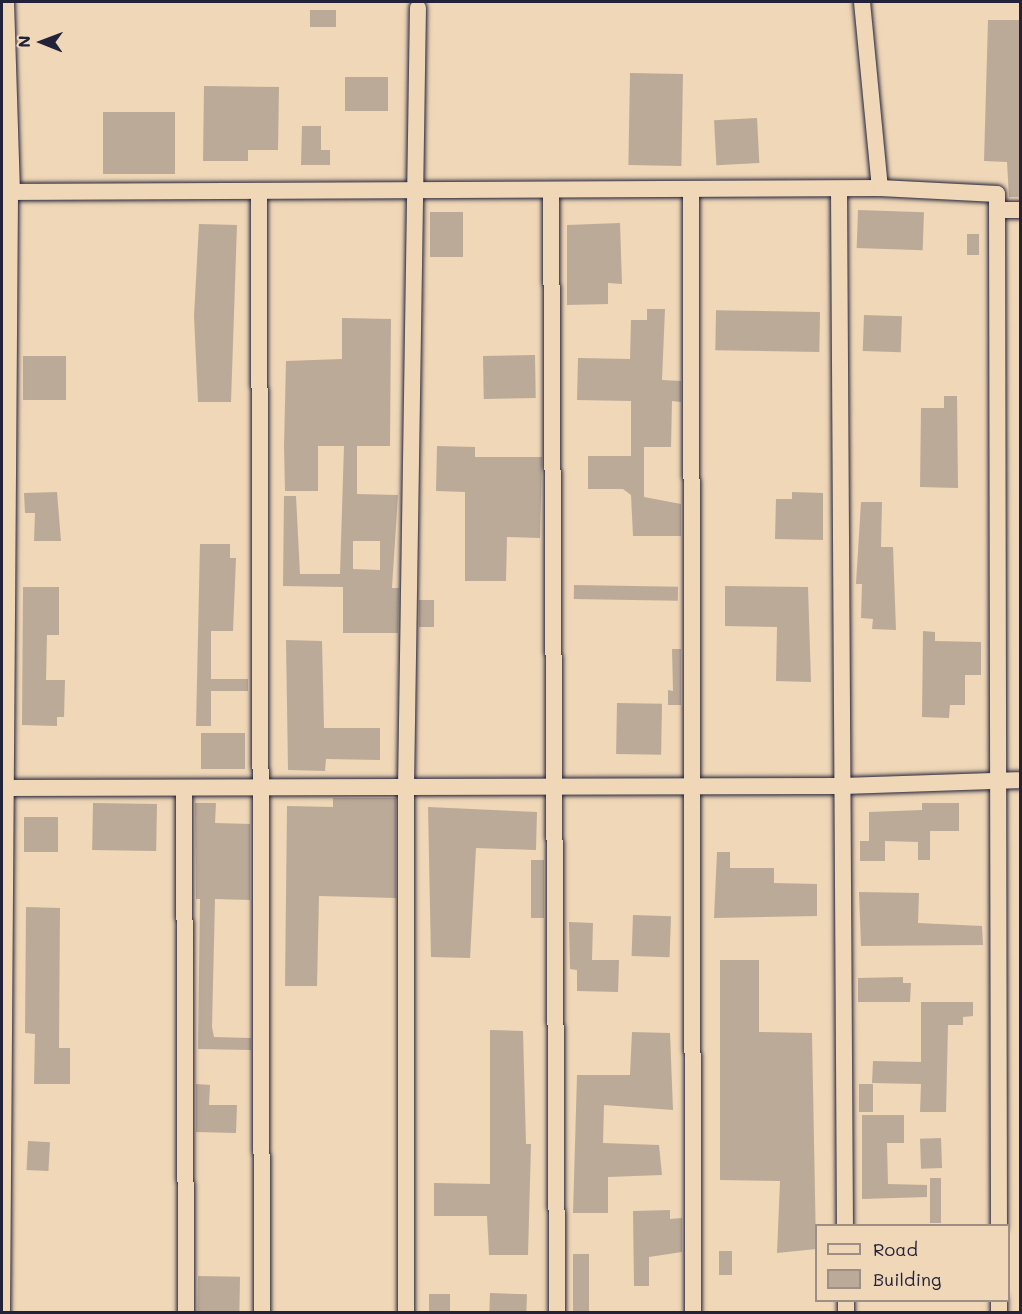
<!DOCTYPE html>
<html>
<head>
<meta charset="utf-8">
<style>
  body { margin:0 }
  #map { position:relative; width:1022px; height:1314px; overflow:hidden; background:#efd7b7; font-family:Mali,sans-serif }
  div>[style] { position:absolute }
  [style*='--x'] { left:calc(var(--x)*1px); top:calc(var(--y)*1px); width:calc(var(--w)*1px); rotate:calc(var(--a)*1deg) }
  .building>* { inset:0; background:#bcaa98; transform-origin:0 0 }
  .roads { filter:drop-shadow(0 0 2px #22223b) drop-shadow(0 0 2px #22223b) }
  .minor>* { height:16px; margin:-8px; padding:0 8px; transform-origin:8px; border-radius:8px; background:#efd7b7 }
  .tertiary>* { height:20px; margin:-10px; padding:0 10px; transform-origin:10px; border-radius:10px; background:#efd7b7 }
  span { translate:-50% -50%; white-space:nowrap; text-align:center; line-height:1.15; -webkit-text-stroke:5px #efd7b7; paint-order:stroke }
  .frame { position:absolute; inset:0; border:3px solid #22223b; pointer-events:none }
  .legend { position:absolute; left:815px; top:1224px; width:195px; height:78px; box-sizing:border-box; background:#efd7b7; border:2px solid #9d8f85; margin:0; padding:8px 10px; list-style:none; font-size:18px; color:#22223b }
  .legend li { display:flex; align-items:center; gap:12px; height:30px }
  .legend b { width:30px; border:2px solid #9d8f85 }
  .north { position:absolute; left:12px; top:12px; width:60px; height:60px; -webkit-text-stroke:4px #efd7b7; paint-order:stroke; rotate:271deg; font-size:16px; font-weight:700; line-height:24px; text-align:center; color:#22223b }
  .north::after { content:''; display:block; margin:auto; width:21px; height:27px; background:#22223b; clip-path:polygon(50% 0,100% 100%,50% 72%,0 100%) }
</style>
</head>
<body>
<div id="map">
  <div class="building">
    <i style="left:336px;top:10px;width:17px;height:26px;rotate:90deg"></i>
    <i style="clip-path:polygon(988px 20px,1020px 20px,1020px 197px,1009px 197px,1007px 162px,984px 161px)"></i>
    <i style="left:630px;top:73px;width:53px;height:92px;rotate:1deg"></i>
    <i style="left:345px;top:77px;width:43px;height:34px"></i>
    <i style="clip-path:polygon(204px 86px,279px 87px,278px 150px,248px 150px,248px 161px,203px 161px)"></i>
    <i style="left:103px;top:112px;width:72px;height:62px"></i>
    <i style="left:757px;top:118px;width:45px;height:43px;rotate:87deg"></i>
    <i style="clip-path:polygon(302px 126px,321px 126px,321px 150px,330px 150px,330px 165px,301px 165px)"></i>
    <i style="left:858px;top:210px;width:66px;height:38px;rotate:2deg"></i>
    <i style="left:430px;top:212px;width:33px;height:45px"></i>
    <i style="clip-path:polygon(620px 223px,622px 284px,608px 283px,608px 304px,567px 305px,567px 225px)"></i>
    <i style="clip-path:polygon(199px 224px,237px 225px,231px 402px,198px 402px,194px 316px)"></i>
    <i style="left:967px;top:234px;width:12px;height:21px"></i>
    <i style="clip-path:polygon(647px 309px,665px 309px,662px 380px,681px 381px,681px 402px,672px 401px,671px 447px,644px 447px,644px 497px,681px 504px,681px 536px,633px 536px,631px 495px,623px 489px,588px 489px,588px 456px,631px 456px,631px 401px,577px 400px,578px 358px,630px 359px,631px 320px,647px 320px)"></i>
    <i style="left:820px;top:312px;width:40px;height:104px;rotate:91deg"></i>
    <i style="left:864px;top:315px;width:38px;height:36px;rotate:2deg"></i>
    <i style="clip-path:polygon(evenodd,342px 318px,391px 319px,390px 446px,357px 446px,357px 494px,398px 495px,392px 588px,399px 588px,398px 633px,343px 633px,343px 587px,283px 586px,284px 496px,296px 496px,300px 574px,340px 574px,344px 446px,318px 446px,318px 491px,285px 491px,284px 446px,286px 361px,342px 359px,342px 318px,353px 541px,380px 541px,380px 570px,353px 569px,353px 541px)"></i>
    <i style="left:535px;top:355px;width:43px;height:52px;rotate:89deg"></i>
    <i style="left:23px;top:356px;width:43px;height:44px"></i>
    <i style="clip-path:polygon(944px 396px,957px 396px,958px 488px,920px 487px,921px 408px,944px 408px)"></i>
    <i style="clip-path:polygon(437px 446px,475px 447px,475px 457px,542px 457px,540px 538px,507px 537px,506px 581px,465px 581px,465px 492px,436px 491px)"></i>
    <i style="clip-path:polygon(57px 492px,61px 541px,34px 541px,35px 513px,25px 513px,24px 493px)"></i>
    <i style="clip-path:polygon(792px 492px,823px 493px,823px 540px,775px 539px,776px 499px,792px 499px)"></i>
    <i style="clip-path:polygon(861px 502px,882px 502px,881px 547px,893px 547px,896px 630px,872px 629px,873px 619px,861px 618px,862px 584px,856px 584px)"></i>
    <i style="clip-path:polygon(200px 544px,230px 544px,230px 558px,236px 558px,233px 631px,211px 631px,211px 679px,248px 679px,248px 691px,211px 691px,211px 726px,196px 726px)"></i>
    <i style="left:574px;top:585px;width:104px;height:14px;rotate:1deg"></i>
    <i style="clip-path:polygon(725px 586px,808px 587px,811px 682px,776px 681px,777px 627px,725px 626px)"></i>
    <i style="clip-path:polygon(23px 587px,59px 587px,59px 635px,47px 635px,46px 680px,65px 680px,64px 717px,57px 717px,57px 726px,22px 725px)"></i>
    <i style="left:419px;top:600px;width:15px;height:27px"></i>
    <i style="clip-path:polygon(923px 631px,935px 632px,935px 641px,981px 642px,981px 675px,965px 675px,965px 705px,950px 705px,949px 718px,922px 717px)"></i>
    <i style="clip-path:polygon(286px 640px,322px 641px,324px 728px,380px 728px,380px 760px,326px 759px,325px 771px,288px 770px)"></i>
    <i style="clip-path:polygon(672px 649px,681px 649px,681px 705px,668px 705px,668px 690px,673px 691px)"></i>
    <i style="left:617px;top:703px;width:45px;height:51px;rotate:1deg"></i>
    <i style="left:201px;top:733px;width:44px;height:36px"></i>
    <i style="clip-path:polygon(333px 798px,396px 798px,396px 898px,319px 896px,317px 986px,285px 986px,287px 806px,333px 807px)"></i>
    <i style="left:93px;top:803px;width:64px;height:47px;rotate:1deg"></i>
    <i style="clip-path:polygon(195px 803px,216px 803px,215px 823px,250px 824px,250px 900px,215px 899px,212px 1027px,214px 1037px,251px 1038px,251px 1050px,198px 1049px,200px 899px,196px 899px)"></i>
    <i style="clip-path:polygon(922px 803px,959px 803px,959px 831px,930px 831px,930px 860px,918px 860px,918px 842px,885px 841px,885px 861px,860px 861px,860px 841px,869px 841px,869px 812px,922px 810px)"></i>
    <i style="clip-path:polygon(428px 807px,537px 812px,536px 850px,476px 848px,470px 958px,431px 957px)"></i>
    <i style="left:24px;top:817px;width:34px;height:35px"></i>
    <i style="clip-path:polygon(717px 852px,730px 852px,730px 868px,774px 868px,774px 883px,817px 884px,817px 916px,714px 918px)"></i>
    <i style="left:531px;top:860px;width:13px;height:58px"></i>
    <i style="clip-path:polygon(859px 892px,919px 893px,918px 923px,982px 926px,983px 945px,861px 946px)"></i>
    <i style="clip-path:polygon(26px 907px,60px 908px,59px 1048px,70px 1048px,70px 1084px,34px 1084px,35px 1034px,25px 1033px)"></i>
    <i style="left:633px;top:915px;width:38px;height:41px;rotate:2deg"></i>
    <i style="clip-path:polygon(569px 922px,593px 923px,592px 960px,619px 960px,618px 992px,577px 991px,577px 970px,570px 969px)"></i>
    <i style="clip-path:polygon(720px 960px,759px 960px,759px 1032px,812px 1033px,816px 1249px,777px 1253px,780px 1181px,720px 1180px)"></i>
    <i style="clip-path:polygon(903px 977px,903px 983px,911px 983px,910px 1002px,858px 1002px,858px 978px)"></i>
    <i style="clip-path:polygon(921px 1002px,973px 1002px,973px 1016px,963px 1017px,963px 1025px,948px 1025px,946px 1112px,920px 1112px,921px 1084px,872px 1083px,873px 1061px,921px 1062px)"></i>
    <i style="clip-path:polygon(490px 1030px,523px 1031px,526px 1144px,531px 1144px,528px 1255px,489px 1255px,487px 1216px,434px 1216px,434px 1183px,490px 1184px)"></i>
    <i style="clip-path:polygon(632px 1032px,670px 1033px,673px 1110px,604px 1105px,603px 1143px,659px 1145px,662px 1175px,608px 1177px,608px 1213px,573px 1213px,577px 1075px,630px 1075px)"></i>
    <i style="clip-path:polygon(196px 1084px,210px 1085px,209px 1105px,237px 1105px,236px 1133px,196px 1132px)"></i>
    <i style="left:873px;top:1084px;width:28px;height:14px;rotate:90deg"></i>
    <i style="clip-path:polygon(862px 1115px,904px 1115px,904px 1143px,887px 1143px,888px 1184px,927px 1185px,927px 1197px,862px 1199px)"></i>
    <i style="left:941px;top:1138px;width:30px;height:21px;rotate:88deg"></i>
    <i style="left:28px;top:1141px;width:22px;height:29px;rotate:3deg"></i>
    <i style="left:930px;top:1178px;width:11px;height:45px"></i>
    <i style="clip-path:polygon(670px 1210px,670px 1219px,682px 1218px,682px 1252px,649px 1257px,649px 1286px,634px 1286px,633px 1211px)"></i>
    <i style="left:719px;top:1251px;width:13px;height:24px"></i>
    <i style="left:573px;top:1254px;width:16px;height:58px"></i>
    <i style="left:198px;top:1276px;width:42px;height:36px;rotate:1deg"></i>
    <i style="left:490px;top:1293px;width:37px;height:19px;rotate:2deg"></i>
    <i style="left:429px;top:1294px;width:21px;height:18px"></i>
  </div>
  <div class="roads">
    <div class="minor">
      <i style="--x:862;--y:2;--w:187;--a:84.5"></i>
      <i style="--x:839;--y:189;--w:1037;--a:89.67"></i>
      <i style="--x:691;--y:190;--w:1122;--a:89.9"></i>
      <i style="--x:551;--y:191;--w:1121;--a:89.69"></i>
      <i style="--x:2;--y:192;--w:878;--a:-0.26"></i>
      <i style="--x:880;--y:188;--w:117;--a:2.9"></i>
      <i style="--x:997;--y:194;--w:1032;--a:89.89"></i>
      <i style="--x:259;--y:193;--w:1119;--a:89.85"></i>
      <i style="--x:1000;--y:210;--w:20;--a:0"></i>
      <i style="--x:2;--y:788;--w:841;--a:-0.14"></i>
      <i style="--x:843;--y:786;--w:177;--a:-1.9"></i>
      <i style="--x:184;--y:788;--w:524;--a:89.78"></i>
      <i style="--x:846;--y:1300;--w:12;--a:90"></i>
      <i style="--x:2;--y:1312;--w:1120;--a:-89.59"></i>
      <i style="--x:406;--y:1312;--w:525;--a:-90"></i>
      <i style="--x:406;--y:787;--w:779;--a:-89.12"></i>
      <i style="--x:999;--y:1312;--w:12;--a:-90"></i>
    </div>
    <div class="tertiary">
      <i style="--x:4;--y:2;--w:190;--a:88.2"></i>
    </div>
  </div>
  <div class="frame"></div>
  <ul class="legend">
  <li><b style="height:8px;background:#efd7b7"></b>Road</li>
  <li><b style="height:16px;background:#bcaa98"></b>Building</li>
  </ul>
  <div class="north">N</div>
</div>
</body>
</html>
